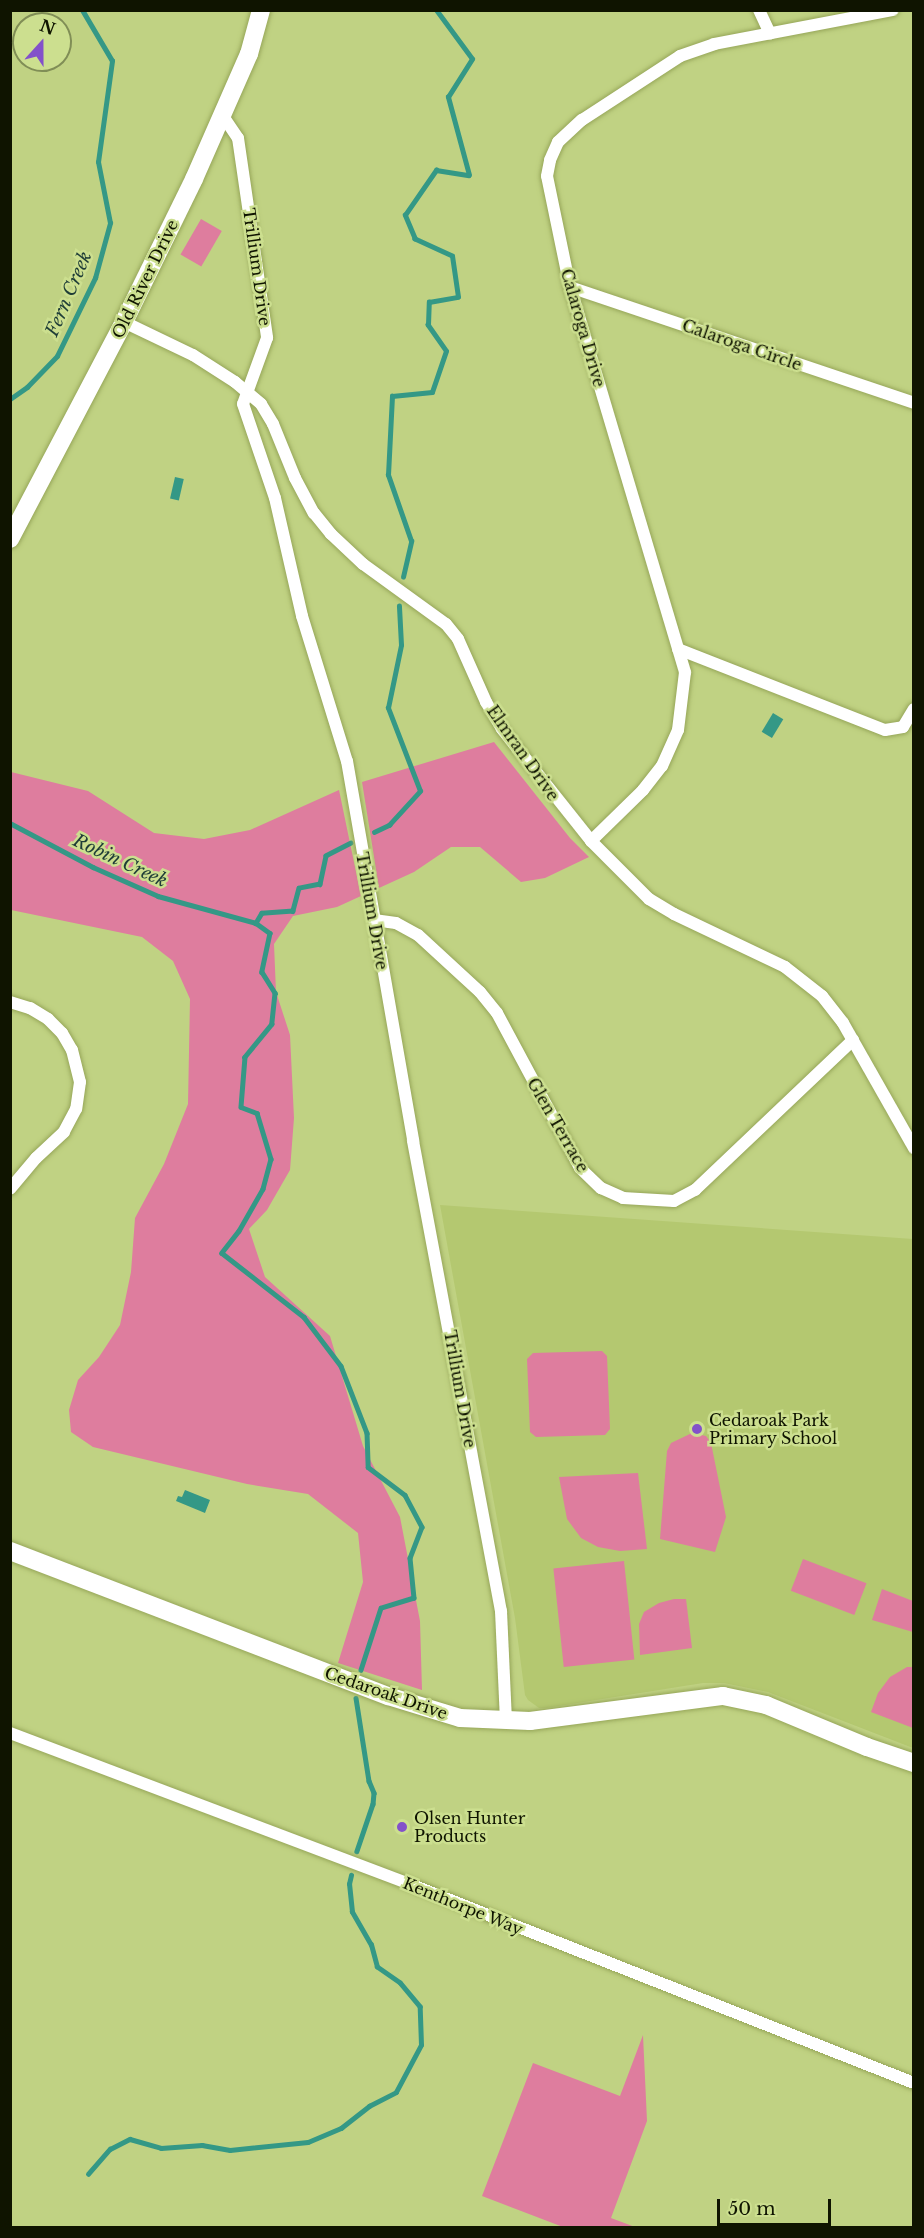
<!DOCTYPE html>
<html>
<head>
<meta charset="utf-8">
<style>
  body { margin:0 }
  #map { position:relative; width:924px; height:2238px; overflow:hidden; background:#c0d283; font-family:"Libre Baskerville",serif }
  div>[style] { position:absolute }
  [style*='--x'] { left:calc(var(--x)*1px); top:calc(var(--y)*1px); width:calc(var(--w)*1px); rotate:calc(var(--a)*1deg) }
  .built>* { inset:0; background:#b4c870 }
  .green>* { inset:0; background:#de7d9e; transform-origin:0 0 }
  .water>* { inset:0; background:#349886; transform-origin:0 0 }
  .stream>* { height:4.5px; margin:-2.25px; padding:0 2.25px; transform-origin:2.25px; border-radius:2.25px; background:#349886 }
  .roads { filter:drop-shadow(0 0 2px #96a659) drop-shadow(0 0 2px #96a659) }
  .street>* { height:12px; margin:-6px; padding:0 6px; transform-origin:6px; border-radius:6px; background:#fff }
  .secondary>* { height:18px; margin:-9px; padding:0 9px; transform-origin:9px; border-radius:9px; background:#fff }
  .dots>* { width:16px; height:16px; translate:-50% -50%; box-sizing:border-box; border:3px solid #ccdf8f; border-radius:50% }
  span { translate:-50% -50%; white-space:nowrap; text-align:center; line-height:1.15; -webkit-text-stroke:5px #ccdf8f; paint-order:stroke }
  .street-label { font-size:16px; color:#0f1400 }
  .poi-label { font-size:16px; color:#0f1400 }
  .left { translate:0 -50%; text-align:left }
  .water-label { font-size:18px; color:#1f3d37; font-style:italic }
  .frame { position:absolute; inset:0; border:12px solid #0f1400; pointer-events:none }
  .north { position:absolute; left:12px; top:12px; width:60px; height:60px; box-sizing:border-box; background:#ccdf8f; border:2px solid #808e56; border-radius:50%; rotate:21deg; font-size:16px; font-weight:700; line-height:24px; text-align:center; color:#0f1400 }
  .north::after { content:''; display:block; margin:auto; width:21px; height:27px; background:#8351ca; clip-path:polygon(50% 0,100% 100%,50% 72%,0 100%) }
  .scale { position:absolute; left:717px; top:2199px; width:114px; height:27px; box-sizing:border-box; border:3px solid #0f1400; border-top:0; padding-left:8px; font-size:18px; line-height:21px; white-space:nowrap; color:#0f1400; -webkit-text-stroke:4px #ccdf8f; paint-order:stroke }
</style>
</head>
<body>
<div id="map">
  <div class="built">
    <i style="clip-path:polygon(440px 1205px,913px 1239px,913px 1748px,768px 1692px,724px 1683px,703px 1683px,546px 1708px,539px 1708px,528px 1700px,525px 1695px,515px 1618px)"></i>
  </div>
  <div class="green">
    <i style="left:201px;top:219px;width:24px;height:41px;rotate:30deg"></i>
    <i style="clip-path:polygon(494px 742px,570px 838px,589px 857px,545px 878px,521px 882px,480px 847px,451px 847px,414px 872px,379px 888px,362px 782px)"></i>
    <i style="clip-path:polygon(11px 772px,88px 791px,154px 833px,204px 839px,250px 830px,339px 790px,361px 896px,337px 907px,293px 916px,274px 944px,276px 992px,290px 1035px,294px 1118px,290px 1170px,267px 1210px,249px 1229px,265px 1277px,330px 1336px,363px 1446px,400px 1517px,420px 1621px,422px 1690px,338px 1663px,363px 1582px,358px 1533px,308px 1494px,247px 1484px,93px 1447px,71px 1432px,69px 1410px,78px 1380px,99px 1357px,120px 1325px,131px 1272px,135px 1218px,164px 1164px,188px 1104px,190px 999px,173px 961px,142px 937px,11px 910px)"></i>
    <i style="clip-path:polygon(602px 1351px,607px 1356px,610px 1429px,605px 1435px,536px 1437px,530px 1432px,527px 1359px,533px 1353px)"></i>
    <i style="clip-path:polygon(692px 1433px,706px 1436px,711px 1443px,726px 1517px,715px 1552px,660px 1539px,667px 1451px,671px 1443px)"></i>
    <i style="clip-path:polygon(638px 1473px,647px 1549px,620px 1551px,598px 1547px,581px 1538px,567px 1519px,559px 1477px)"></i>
    <i style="left:803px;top:1559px;width:68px;height:34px;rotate:21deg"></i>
    <i style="left:624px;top:1561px;width:99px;height:71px;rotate:84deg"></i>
    <i style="clip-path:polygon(882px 1589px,913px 1601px,913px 1632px,872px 1620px)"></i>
    <i style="clip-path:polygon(674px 1599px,686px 1599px,692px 1648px,640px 1655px,639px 1624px,644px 1612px,659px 1603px)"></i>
    <i style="clip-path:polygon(907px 1667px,913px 1667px,913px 1728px,871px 1712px,878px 1693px,890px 1677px)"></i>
    <i style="clip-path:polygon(643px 2035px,647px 2121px,611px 2218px,635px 2227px,563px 2227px,482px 2196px,533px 2063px,620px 2096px)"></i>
  </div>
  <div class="water">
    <i style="left:175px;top:477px;width:9px;height:22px;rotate:13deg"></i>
    <i style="left:773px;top:713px;width:12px;height:22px;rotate:31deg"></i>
    <i style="clip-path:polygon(185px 1490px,210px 1500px,205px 1513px,176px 1501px,178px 1496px,182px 1497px)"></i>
  </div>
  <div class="stream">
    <i style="--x:10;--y:399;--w:21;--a:-35"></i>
    <i style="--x:27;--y:387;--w:43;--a:-45.9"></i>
    <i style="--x:57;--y:356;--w:87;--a:-64"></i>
    <i style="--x:95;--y:278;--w:57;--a:-74.7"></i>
    <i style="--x:110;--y:223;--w:62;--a:-101.1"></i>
    <i style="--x:98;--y:162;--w:102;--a:-82.1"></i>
    <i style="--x:112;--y:61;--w:59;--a:-120.5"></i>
    <i style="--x:403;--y:577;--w:37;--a:-77"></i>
    <i style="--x:411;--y:541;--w:70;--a:-109.2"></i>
    <i style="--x:388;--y:475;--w:79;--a:-87.1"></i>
    <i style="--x:392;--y:396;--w:40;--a:-5.7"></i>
    <i style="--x:432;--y:392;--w:43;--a:-71.1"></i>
    <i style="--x:446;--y:351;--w:32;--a:-125"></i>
    <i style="--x:428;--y:325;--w:23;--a:-88"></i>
    <i style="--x:429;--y:302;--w:29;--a:-10"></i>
    <i style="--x:458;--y:297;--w:41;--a:-98.3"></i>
    <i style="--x:452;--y:256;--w:41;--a:-155.3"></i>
    <i style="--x:415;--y:239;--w:26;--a:-113"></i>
    <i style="--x:405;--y:215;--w:55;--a:-55.4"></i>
    <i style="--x:436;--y:170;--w:33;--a:9"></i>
    <i style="--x:469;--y:175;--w:81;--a:-105.1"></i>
    <i style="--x:448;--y:97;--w:45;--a:-57.7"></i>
    <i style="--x:472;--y:59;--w:61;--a:-126.3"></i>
    <i style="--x:10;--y:823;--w:94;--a:27.9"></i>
    <i style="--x:93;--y:867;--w:71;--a:24"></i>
    <i style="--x:158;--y:896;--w:102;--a:15.4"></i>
    <i style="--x:374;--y:832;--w:17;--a:-25"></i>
    <i style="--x:389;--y:825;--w:46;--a:-47.6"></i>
    <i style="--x:420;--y:791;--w:89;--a:-111.1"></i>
    <i style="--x:388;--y:708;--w:64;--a:-78.3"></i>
    <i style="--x:401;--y:645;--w:39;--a:-93"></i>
    <i style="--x:351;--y:843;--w:28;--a:153"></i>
    <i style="--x:326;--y:856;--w:29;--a:102"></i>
    <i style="--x:320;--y:884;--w:21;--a:169"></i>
    <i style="--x:299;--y:888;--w:24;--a:105"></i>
    <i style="--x:293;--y:911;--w:31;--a:176"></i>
    <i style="--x:262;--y:913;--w:12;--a:121"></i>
    <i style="--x:256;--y:923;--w:17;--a:36"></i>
    <i style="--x:270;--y:933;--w:40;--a:102"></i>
    <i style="--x:262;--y:972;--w:25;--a:58"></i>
    <i style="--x:275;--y:993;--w:31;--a:96"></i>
    <i style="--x:272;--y:1024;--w:43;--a:129.3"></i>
    <i style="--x:245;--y:1057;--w:50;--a:94.6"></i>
    <i style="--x:241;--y:1107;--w:17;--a:21"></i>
    <i style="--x:257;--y:1113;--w:48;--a:73.1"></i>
    <i style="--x:271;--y:1159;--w:31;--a:105"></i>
    <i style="--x:263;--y:1189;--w:48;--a:119.7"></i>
    <i style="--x:239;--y:1231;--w:28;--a:128"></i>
    <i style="--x:222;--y:1253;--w:104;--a:38"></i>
    <i style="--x:304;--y:1317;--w:61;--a:52.9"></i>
    <i style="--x:341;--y:1366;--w:72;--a:68.8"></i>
    <i style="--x:367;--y:1433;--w:34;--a:88"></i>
    <i style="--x:368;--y:1467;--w:46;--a:37.1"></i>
    <i style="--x:405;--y:1495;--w:36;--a:62"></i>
    <i style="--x:422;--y:1527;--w:33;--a:111"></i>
    <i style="--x:410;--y:1558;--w:40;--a:84.3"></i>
    <i style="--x:414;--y:1598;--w:34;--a:163"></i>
    <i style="--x:381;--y:1608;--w:65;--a:107.9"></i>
    <i style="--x:356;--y:1698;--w:84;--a:81.1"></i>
    <i style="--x:369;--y:1781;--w:13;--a:67"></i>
    <i style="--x:374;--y:1793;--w:11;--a:95"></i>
    <i style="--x:373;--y:1804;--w:50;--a:108.8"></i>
    <i style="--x:88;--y:2174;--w:33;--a:-49"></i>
    <i style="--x:110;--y:2149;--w:22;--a:-27"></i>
    <i style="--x:130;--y:2139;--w:32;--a:16"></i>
    <i style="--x:161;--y:2148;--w:41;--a:-4.2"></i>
    <i style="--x:202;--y:2145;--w:28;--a:10"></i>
    <i style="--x:230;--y:2150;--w:78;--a:-5.9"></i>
    <i style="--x:308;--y:2142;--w:36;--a:-23"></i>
    <i style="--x:341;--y:2128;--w:36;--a:-38"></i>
    <i style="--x:369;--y:2106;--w:30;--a:-27"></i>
    <i style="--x:396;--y:2092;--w:53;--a:-62"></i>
    <i style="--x:421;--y:2045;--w:38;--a:-92"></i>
    <i style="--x:420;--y:2007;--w:31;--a:-130"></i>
    <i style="--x:400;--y:1983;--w:28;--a:-145"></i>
    <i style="--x:377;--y:1967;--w:23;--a:-105"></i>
    <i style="--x:371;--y:1945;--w:38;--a:-120"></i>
    <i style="--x:352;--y:1912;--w:28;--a:-96"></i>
    <i style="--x:349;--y:1884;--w:9;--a:-77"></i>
  </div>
  <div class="roads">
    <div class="street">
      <i style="--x:759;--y:10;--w:26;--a:65"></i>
      <i style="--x:223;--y:116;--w:27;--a:56"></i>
      <i style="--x:238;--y:138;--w:202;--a:81.7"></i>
      <i style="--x:267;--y:338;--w:70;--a:110"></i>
      <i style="--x:243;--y:404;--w:99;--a:71.2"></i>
      <i style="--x:275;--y:498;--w:121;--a:77.1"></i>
      <i style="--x:302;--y:616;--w:152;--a:72.8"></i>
      <i style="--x:347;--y:761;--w:386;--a:80.1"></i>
      <i style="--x:413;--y:1141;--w:478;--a:79.4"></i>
      <i style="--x:501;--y:1611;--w:111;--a:87.4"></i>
      <i style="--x:570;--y:287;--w:363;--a:18.6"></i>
      <i style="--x:124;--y:322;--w:76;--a:25.6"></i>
      <i style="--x:193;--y:355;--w:50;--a:32.7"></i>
      <i style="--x:235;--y:382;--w:34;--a:40"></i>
      <i style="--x:261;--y:404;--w:23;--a:59"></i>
      <i style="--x:273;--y:424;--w:58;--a:67.8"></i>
      <i style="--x:295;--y:478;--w:40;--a:62"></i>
      <i style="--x:314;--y:513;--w:27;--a:51"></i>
      <i style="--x:331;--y:534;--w:44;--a:43.2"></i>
      <i style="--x:363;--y:564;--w:102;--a:35.9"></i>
      <i style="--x:446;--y:624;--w:19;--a:51"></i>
      <i style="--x:458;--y:639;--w:69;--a:66"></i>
      <i style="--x:486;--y:702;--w:31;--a:59"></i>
      <i style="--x:502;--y:729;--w:143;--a:51.5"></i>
      <i style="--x:591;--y:841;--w:82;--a:45"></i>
      <i style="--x:649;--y:899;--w:29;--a:31"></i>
      <i style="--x:674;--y:914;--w:123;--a:25.5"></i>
      <i style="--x:785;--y:967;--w:47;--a:38.1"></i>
      <i style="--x:822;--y:996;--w:34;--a:52"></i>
      <i style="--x:843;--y:1023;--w:144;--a:60.4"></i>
      <i style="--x:678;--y:649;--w:222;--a:21.4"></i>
      <i style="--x:885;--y:730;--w:18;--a:-9"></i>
      <i style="--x:903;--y:727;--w:21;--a:-59"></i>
      <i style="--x:591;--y:841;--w:73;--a:-44.4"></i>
      <i style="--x:643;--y:790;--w:31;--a:-52"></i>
      <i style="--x:662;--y:766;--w:39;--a:-66"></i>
      <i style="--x:678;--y:730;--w:58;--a:-83.1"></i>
      <i style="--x:685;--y:672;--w:402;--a:-106.6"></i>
      <i style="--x:570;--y:287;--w:113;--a:-101.7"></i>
      <i style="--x:547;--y:176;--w:16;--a:-79"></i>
      <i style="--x:550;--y:160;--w:20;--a:-66"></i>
      <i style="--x:558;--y:142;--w:33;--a:-43"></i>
      <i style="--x:582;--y:120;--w:117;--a:-33.1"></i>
      <i style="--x:680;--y:56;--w:36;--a:-19"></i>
      <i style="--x:714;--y:44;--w:182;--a:-10.8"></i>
      <i style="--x:374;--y:920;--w:22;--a:8"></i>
      <i style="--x:396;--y:923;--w:25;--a:29"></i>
      <i style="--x:418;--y:935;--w:84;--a:42.6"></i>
      <i style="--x:480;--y:992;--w:27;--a:51"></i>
      <i style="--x:497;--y:1013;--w:176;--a:61.8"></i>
      <i style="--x:580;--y:1168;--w:29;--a:44"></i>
      <i style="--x:601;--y:1188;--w:24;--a:24"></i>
      <i style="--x:623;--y:1198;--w:51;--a:3.4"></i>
      <i style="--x:674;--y:1201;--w:24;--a:-28"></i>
      <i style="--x:695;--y:1190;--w:218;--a:-43.5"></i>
      <i style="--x:10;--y:1002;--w:21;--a:17"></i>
      <i style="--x:30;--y:1008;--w:21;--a:31"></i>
      <i style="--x:48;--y:1019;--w:20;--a:45"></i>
      <i style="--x:62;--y:1033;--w:20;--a:60"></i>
      <i style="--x:72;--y:1050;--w:33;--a:76"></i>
      <i style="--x:80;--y:1082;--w:27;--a:98"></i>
      <i style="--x:76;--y:1109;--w:26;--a:118"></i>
      <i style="--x:64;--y:1132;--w:38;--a:137"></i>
      <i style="--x:36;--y:1158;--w:40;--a:130"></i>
      <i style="--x:10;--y:1733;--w:424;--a:20.7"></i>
      <i style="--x:407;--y:1883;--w:545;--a:21.53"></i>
    </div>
    <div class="secondary">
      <i style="--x:10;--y:539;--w:245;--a:-62.3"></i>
      <i style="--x:124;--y:322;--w:159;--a:-63.9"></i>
      <i style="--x:194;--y:179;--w:137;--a:-66.3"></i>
      <i style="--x:249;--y:54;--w:46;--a:-74.7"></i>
      <i style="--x:10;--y:1551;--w:405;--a:21"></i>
      <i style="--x:388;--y:1696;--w:75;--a:17"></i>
      <i style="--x:460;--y:1718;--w:70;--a:2.5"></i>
      <i style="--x:530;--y:1721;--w:195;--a:-7.4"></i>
      <i style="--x:723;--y:1696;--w:44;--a:11.8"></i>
      <i style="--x:766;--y:1705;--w:109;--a:22.6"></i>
      <i style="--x:867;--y:1747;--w:50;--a:18.8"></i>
    </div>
  </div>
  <div class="dots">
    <i style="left:697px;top:1429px;background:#8351ca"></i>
    <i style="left:402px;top:1827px;background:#8351ca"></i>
  </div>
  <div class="street-label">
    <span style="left:257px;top:267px;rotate:82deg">Trillium Drive</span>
    <span style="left:145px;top:279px;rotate:-64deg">Old River Drive</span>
    <span style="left:583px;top:328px;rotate:74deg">Calaroga Drive</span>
    <span style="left:742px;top:345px;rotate:19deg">Calaroga Circle</span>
    <span style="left:523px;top:753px;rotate:55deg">Elmran Drive</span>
    <span style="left:372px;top:911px;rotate:80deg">Trillium Drive</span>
    <span style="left:558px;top:1125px;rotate:60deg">Glen Terrace</span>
    <span style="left:460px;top:1389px;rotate:80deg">Trillium Drive</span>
    <span style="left:386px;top:1693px;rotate:19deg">Cedaroak Drive</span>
    <span style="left:463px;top:1906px;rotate:22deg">Kenthorpe Way</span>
  </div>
  <div class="poi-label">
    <span class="left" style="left:709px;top:1429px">Cedaroak Park<br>Primary School</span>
    <span class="left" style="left:414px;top:1827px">Olsen Hunter<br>Products</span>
  </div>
  <div class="water-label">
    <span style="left:69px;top:294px;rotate:-67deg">Fern Creek</span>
    <span style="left:120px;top:861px;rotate:25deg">Robin Creek</span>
  </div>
  <div class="frame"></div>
  <div class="north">N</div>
  <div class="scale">50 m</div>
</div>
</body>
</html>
